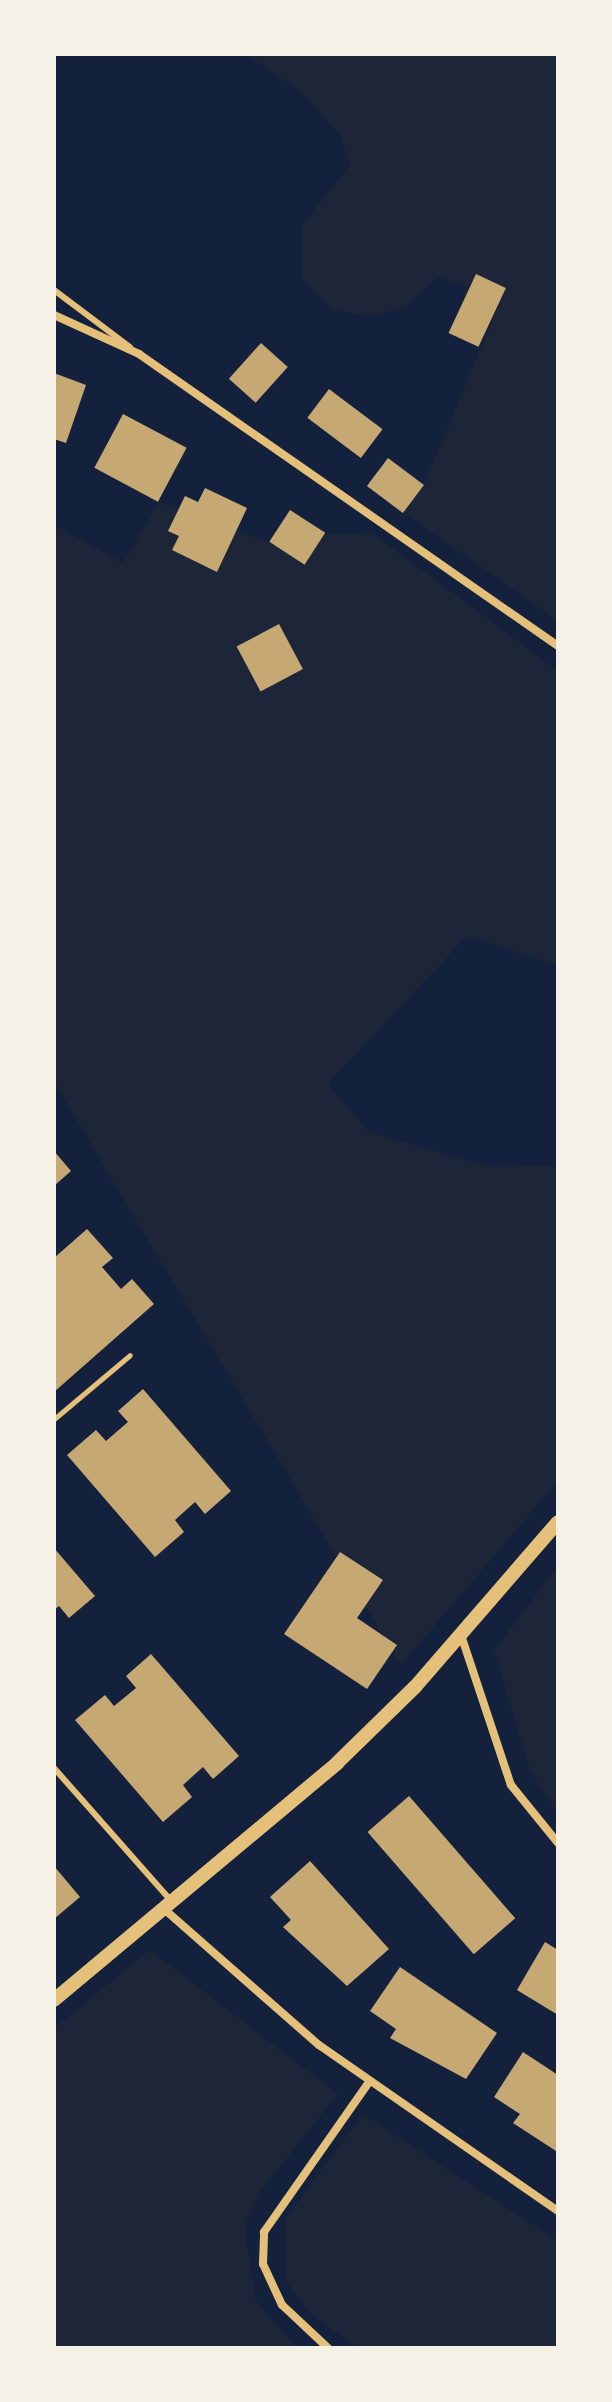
<!DOCTYPE html>
<html>
<head>
<meta charset="utf-8">
<style>
  body { margin:0 }
  #map { position:relative; width:612px; height:2402px; overflow:hidden; background:#14213d; font-family:Lato,sans-serif }
  div>[style] { position:absolute }
  [style*='--x'] { left:calc(var(--x)*1px); top:calc(var(--y)*1px); width:calc(var(--w)*1px); rotate:calc(var(--a)*1deg) }
  .green>* { inset:0; background:#1d2539 }
  .building>* { inset:0; background:#c6a872; transform-origin:0 0 }
  .path>* { height:5px; margin:-2.5px; padding:0 2.5px; transform-origin:2.5px; border-radius:2.5px; background:#e5c07b }
  .service>* { height:6px; margin:-3px; padding:0 3px; transform-origin:3px; border-radius:3px; background:#e5c07b }
  .minor>* { height:8px; margin:-4px; padding:0 4px; transform-origin:4px; border-radius:4px; background:#e5c07b }
  .tertiary>* { height:14px; margin:-7px; padding:0 7px; transform-origin:7px; border-radius:7px; background:#e5c07b }
  span { translate:-50% -50%; white-space:nowrap; text-align:center; line-height:1.15; -webkit-text-stroke:7px #f6f1e7; paint-order:stroke }
  .frame { position:absolute; inset:0; border:56px solid #f6f1e7; pointer-events:none }
</style>
</head>
<body>
<div id="map">
  <div class="green">
    <i style="clip-path:polygon(245px 54px,558px 54px,558px 621px,404px 513px,424px 484px,506px 288px,476px 274px,469px 287px,439px 277px,407px 305px,376px 317px,333px 310px,302px 279px,303px 224px,350px 165px,340px 135px,301px 92px)"></i>
    <i style="clip-path:polygon(159px 502px,269px 542px,303px 565px,325px 533px,375px 535px,558px 671px,558px 966px,467px 936px,328px 1084px,369px 1132px,491px 1167px,558px 1166px,558px 1481px,401px 1665px,54px 1082px,54px 525px,123px 563px)"></i>
    <i style="clip-path:polygon(558px 1566px,558px 1813px,530px 1771px,494px 1650px)"></i>
    <i style="clip-path:polygon(150px 1950px,338px 2094px,261px 2191px,244px 2227px,256px 2301px,297px 2348px,54px 2348px,54px 2028px)"></i>
    <i style="clip-path:polygon(363px 2114px,558px 2241px,558px 2348px,358px 2348px,310px 2314px,286px 2281px,285px 2219px)"></i>
  </div>
  <div class="building">
    <i style="left:476px;top:274px;width:33px;height:65px;rotate:25deg"></i>
    <i style="left:261px;top:343px;width:36px;height:48px;rotate:42deg"></i>
    <i style="clip-path:polygon(54px 373px,86px 385px,66px 443px,54px 439px)"></i>
    <i style="left:329px;top:389px;width:67px;height:36px;rotate:37deg"></i>
    <i style="left:123px;top:414px;width:72px;height:61px;rotate:28deg"></i>
    <i style="left:388px;top:458px;width:45px;height:35px;rotate:37deg"></i>
    <i style="clip-path:polygon(205px 488px,247px 508px,217px 572px,172px 550px,179px 536px,168px 531px,185px 496px,198px 502px)"></i>
    <i style="left:290px;top:510px;width:42px;height:38px;rotate:33deg"></i>
    <i style="left:279px;top:624px;width:51px;height:48px;rotate:62deg"></i>
    <i style="clip-path:polygon(54px 1151px,71px 1171px,54px 1186px)"></i>
    <i style="clip-path:polygon(87px 1229px,113px 1258px,102px 1267px,121px 1289px,132px 1279px,154px 1304px,54px 1392px,54px 1258px)"></i>
    <i style="clip-path:polygon(143px 1389px,231px 1491px,205px 1514px,195px 1502px,175px 1520px,184px 1532px,155px 1557px,67px 1455px,96px 1430px,106px 1441px,128px 1422px,118px 1411px)"></i>
    <i style="clip-path:polygon(54px 1548px,95px 1596px,69px 1618px,59px 1606px,54px 1610px)"></i>
    <i style="clip-path:polygon(340px 1552px,383px 1580px,357px 1618px,397px 1645px,367px 1689px,284px 1634px)"></i>
    <i style="clip-path:polygon(151px 1654px,239px 1756px,213px 1779px,203px 1767px,183px 1785px,192px 1797px,163px 1822px,75px 1720px,105px 1695px,114px 1706px,136px 1688px,126px 1676px)"></i>
    <i style="left:409px;top:1796px;width:162px;height:55px;rotate:49deg"></i>
    <i style="clip-path:polygon(310px 1861px,389px 1949px,347px 1986px,283px 1927px,291px 1920px,270px 1897px)"></i>
    <i style="clip-path:polygon(54px 1866px,80px 1897px,54px 1919px)"></i>
    <i style="clip-path:polygon(545px 1942px,558px 1950px,558px 2015px,517px 1990px)"></i>
    <i style="clip-path:polygon(400px 1967px,497px 2033px,466px 2079px,390px 2038px,396px 2029px,370px 2011px)"></i>
    <i style="clip-path:polygon(523px 2052px,558px 2075px,556px 2151px,513px 2123px,520px 2114px,494px 2097px)"></i>
  </div>
  <div class="path">
    <i style="--x:54;--y:1419;--w:99;--a:-40.1"></i>
  </div>
  <div class="service">
    <i style="--x:54;--y:290;--w:95;--a:36.9"></i>
    <i style="--x:54;--y:1768;--w:179;--a:48.6"></i>
  </div>
  <div class="minor">
    <i style="--x:54;--y:315;--w:94;--a:24.6"></i>
    <i style="--x:139;--y:354;--w:511;--a:34.87"></i>
    <i style="--x:461;--y:1635;--w:158;--a:71.6"></i>
    <i style="--x:511;--y:1785;--w:75;--a:51"></i>
    <i style="--x:164;--y:1909;--w:206;--a:41.3"></i>
    <i style="--x:319;--y:2045;--w:291;--a:34.8"></i>
    <i style="--x:328;--y:2348;--w:63;--a:-136.9"></i>
    <i style="--x:282;--y:2305;--w:45;--a:-114.9"></i>
    <i style="--x:263;--y:2264;--w:32;--a:-88"></i>
    <i style="--x:264;--y:2232;--w:183;--a:-55"></i>
  </div>
  <div class="tertiary">
    <i style="--x:54;--y:2000;--w:369;--a:-39.9"></i>
    <i style="--x:337;--y:1763;--w:109;--a:-44.3"></i>
    <i style="--x:415;--y:1687;--w:218;--a:-49.1"></i>
  </div>
  <div class="frame"></div>
</div>
</body>
</html>
